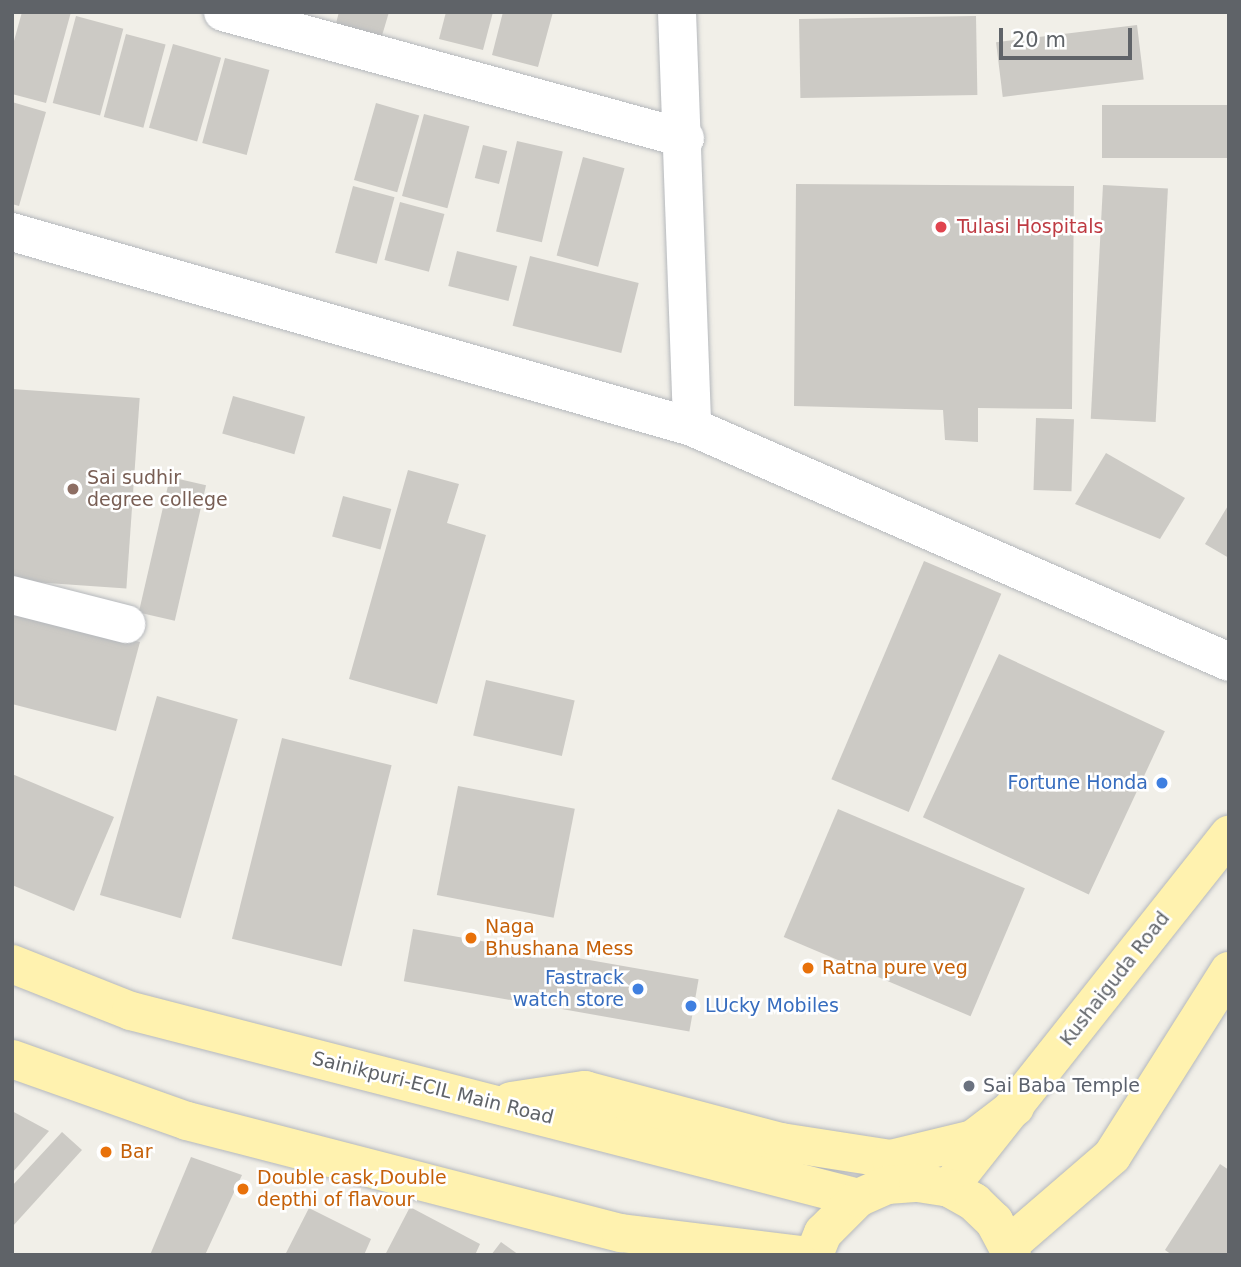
<!DOCTYPE html>
<html>
<head>
<meta charset="utf-8">
<style>
  body { margin:0 }
  #map { position:relative; width:1241px; height:1267px; overflow:hidden; background:#f1efe8; font-family:"DejaVu Sans",sans-serif }
  div>[style] { position:absolute }
  [style*='--x'] { left:calc(var(--x)*1px); top:calc(var(--y)*1px); width:calc(var(--w)*1px); rotate:calc(var(--a)*1deg) }
  .building>* { inset:0; background:#cccac5; transform-origin:0 0 }
  .roads { filter:drop-shadow(0 0 2px #b5b8bc) drop-shadow(0 0 2px #b5b8bc) }
  .minor>* { height:38px; margin:-19px; padding:0 19px; transform-origin:19px; border-radius:19px; background:#fff }
  .major>* { height:38px; margin:-19px; padding:0 19px; transform-origin:19px; border-radius:19px; background:#fff2af }
  .dots>* { width:19px; height:19px; translate:-50% -50%; box-sizing:border-box; border:4px solid #fff; border-radius:50% }
  span { translate:-50% -50%; white-space:nowrap; text-align:center; line-height:1.15; -webkit-text-stroke:5px #fff; paint-order:stroke }
  .health-label { font-size:19px; color:#be3a42 }
  .left { translate:0 -50%; text-align:left }
  .education-label { font-size:19px; color:#785e54 }
  .shop-label { font-size:19px; color:#366cbe }
  .right { translate:-100% -50%; text-align:right }
  .food-label { font-size:19px; color:#c56008 }
  .street-label { font-size:19px; color:#5f6368 }
  .worship-label { font-size:19px; color:#5b616d }
  .frame { position:absolute; inset:0; border:14px solid #5f6368; pointer-events:none }
  .scale { position:absolute; left:999px; top:28px; width:133px; height:32px; box-sizing:border-box; border:4px solid #5f6368; border-top:0; padding-left:9px; font-size:21px; line-height:24px; white-space:nowrap; color:#5f6368; -webkit-text-stroke:5px #fff; paint-order:stroke }
</style>
</head>
<body>
<div id="map">
  <div class="building">
    <i style="clip-path:polygon(22px 12px,71px 12px,46px 103px,12px 94px,12px 48px)"></i>
    <i style="clip-path:polygon(339px 12px,389px 12px,381px 39px,335px 27px)"></i>
    <i style="clip-path:polygon(446px 12px,493px 12px,483px 50px,439px 39px)"></i>
    <i style="clip-path:polygon(503px 12px,553px 12px,538px 67px,492px 55px)"></i>
    <i style="left:76px;top:16px;width:49px;height:90px;rotate:15deg"></i>
    <i style="left:976px;top:16px;width:79px;height:177px;rotate:89deg"></i>
    <i style="left:1137px;top:25px;width:55px;height:142px;rotate:83deg"></i>
    <i style="left:126px;top:34px;width:41px;height:86px;rotate:15deg"></i>
    <i style="left:173px;top:44px;width:50px;height:87px;rotate:16deg"></i>
    <i style="left:225px;top:58px;width:46px;height:88px;rotate:15deg"></i>
    <i style="clip-path:polygon(12px 102px,46px 112px,19px 206px,12px 204px)"></i>
    <i style="left:376px;top:103px;width:45px;height:80px;rotate:16deg"></i>
    <i style="left:1229px;top:105px;width:53px;height:127px;rotate:90deg"></i>
    <i style="left:424px;top:114px;width:47px;height:85px;rotate:15deg"></i>
    <i style="left:517px;top:141px;width:47px;height:93px;rotate:13deg"></i>
    <i style="left:483px;top:145px;width:25px;height:34px;rotate:14deg"></i>
    <i style="left:583px;top:157px;width:43px;height:102px;rotate:15deg"></i>
    <i style="clip-path:polygon(796px 184px,1074px 186px,1072px 409px,978px 408px,978px 442px,945px 440px,943px 410px,794px 406px)"></i>
    <i style="left:1103px;top:185px;width:65px;height:234px;rotate:3deg"></i>
    <i style="left:353px;top:186px;width:43px;height:69px;rotate:15deg"></i>
    <i style="left:400px;top:202px;width:46px;height:60px;rotate:15deg"></i>
    <i style="left:457px;top:251px;width:62px;height:36px;rotate:14deg"></i>
    <i style="left:530px;top:256px;width:112px;height:72px;rotate:14deg"></i>
    <i style="left:12px;top:389px;width:128px;height:191px;rotate:4deg"></i>
    <i style="left:233px;top:396px;width:75px;height:39px;rotate:16deg"></i>
    <i style="left:1036px;top:418px;width:38px;height:72px;rotate:2deg"></i>
    <i style="clip-path:polygon(1106px 453px,1185px 498px,1160px 539px,1075px 504px)"></i>
    <i style="clip-path:polygon(408px 470px,459px 484px,447px 523px,486px 535px,437px 704px,349px 679px)"></i>
    <i style="left:170px;top:477px;width:37px;height:139px;rotate:13deg"></i>
    <i style="left:343px;top:496px;width:50px;height:42px;rotate:15deg"></i>
    <i style="clip-path:polygon(1229px 504px,1229px 558px,1205px 544px)"></i>
    <i style="left:924px;top:561px;width:84px;height:237px;rotate:23deg"></i>
    <i style="clip-path:polygon(12px 609px,140px 642px,116px 731px,12px 704px)"></i>
    <i style="left:999px;top:654px;width:183px;height:180px;rotate:25deg"></i>
    <i style="left:486px;top:680px;width:91px;height:57px;rotate:13deg"></i>
    <i style="left:157px;top:696px;width:84px;height:207px;rotate:16deg"></i>
    <i style="left:282px;top:738px;width:113px;height:207px;rotate:14deg"></i>
    <i style="clip-path:polygon(12px 774px,114px 817px,74px 911px,12px 885px)"></i>
    <i style="left:458px;top:786px;width:119px;height:111px;rotate:11deg"></i>
    <i style="left:838px;top:809px;width:203px;height:139px;rotate:23deg"></i>
    <i style="left:413px;top:929px;width:290px;height:53px;rotate:10deg"></i>
    <i style="clip-path:polygon(12px 1111px,49px 1131px,12px 1173px)"></i>
    <i style="clip-path:polygon(62px 1132px,82px 1150px,12px 1227px,12px 1186px)"></i>
    <i style="clip-path:polygon(191px 1157px,242px 1175px,205px 1255px,150px 1255px)"></i>
    <i style="clip-path:polygon(1220px 1164px,1229px 1170px,1229px 1255px,1172px 1255px,1165px 1250px)"></i>
    <i style="clip-path:polygon(410px 1207px,480px 1244px,475px 1255px,385px 1255px)"></i>
    <i style="clip-path:polygon(309px 1208px,371px 1239px,364px 1255px,285px 1255px)"></i>
    <i style="clip-path:polygon(501px 1242px,519px 1255px,491px 1255px)"></i>
  </div>
  <div class="roads">
    <div class="minor">
      <i style="--x:223;--y:12;--w:479;--a:15.3"></i>
      <i style="--x:677;--y:12;--w:415;--a:87.9"></i>
      <i style="--x:12;--y:232;--w:707;--a:16"></i>
      <i style="--x:692;--y:427;--w:586;--a:23.63"></i>
      <i style="--x:12;--y:595;--w:118;--a:14.3"></i>
    </div>
    <div class="major">
      <i style="--x:12;--y:964;--w:128;--a:21.6"></i>
      <i style="--x:131;--y:1011;--w:751;--a:14.42"></i>
      <i style="--x:12;--y:1059;--w:186;--a:19.5"></i>
      <i style="--x:187;--y:1121;--w:448;--a:14.5"></i>
      <i style="--x:621;--y:1233;--w:180;--a:7"></i>
      <i style="--x:511;--y:1101;--w:75;--a:-8.5"></i>
      <i style="--x:585;--y:1090;--w:203;--a:14.9"></i>
      <i style="--x:781;--y:1142;--w:111;--a:8.8"></i>
      <i style="--x:891;--y:1159;--w:84;--a:-13.7"></i>
      <i style="--x:973;--y:1139;--w:53;--a:-37.3"></i>
      <i style="--x:949;--y:1188;--w:451;--a:-51.6"></i>
      <i style="--x:1009;--y:1245;--w:136;--a:-40.8"></i>
      <i style="--x:1112;--y:1156;--w:219;--a:-57.7"></i>
      <i style="--x:814;--y:1255;--w:24;--a:-68"></i>
      <i style="--x:823;--y:1233;--w:49;--a:-45"></i>
      <i style="--x:858;--y:1198;--w:32;--a:-24"></i>
      <i style="--x:887;--y:1185;--w:31;--a:-4"></i>
      <i style="--x:918;--y:1183;--w:31;--a:9"></i>
      <i style="--x:949;--y:1188;--w:29;--a:29"></i>
      <i style="--x:974;--y:1202;--w:28;--a:44"></i>
      <i style="--x:994;--y:1221;--w:38;--a:62"></i>
    </div>
  </div>
  <div class="dots">
    <i style="left:941px;top:227px;background:#e0444e"></i>
    <i style="left:73px;top:489px;background:#8d6e63"></i>
    <i style="left:1162px;top:783px;background:#3f7fe0"></i>
    <i style="left:471px;top:938px;background:#e8710a"></i>
    <i style="left:808px;top:968px;background:#e8710a"></i>
    <i style="left:638px;top:989px;background:#3f7fe0"></i>
    <i style="left:691px;top:1006px;background:#3f7fe0"></i>
    <i style="left:969px;top:1086px;background:#6b7280"></i>
    <i style="left:106px;top:1152px;background:#e8710a"></i>
    <i style="left:243px;top:1189px;background:#e8710a"></i>
  </div>
  <div class="health-label">
    <span class="left" style="left:957px;top:227px">Tulasi Hospitals</span>
  </div>
  <div class="education-label">
    <span class="left" style="left:87px;top:489px">Sai sudhir<br>degree college</span>
  </div>
  <div class="shop-label">
    <span class="right" style="left:1148px;top:783px">Fortune Honda</span>
    <span class="right" style="left:624px;top:989px">Fastrack<br>watch store</span>
    <span class="left" style="left:705px;top:1006px">LUcky Mobiles</span>
  </div>
  <div class="food-label">
    <span class="left" style="left:485px;top:938px">Naga<br>Bhushana Mess</span>
    <span class="left" style="left:822px;top:968px">Ratna pure veg</span>
    <span class="left" style="left:120px;top:1152px">Bar</span>
    <span class="left" style="left:257px;top:1189px">Double cask,Double<br>depthi of flavour</span>
  </div>
  <div class="street-label">
    <span style="left:1115px;top:979px;rotate:-52deg">Kushaiguda Road</span>
    <span style="left:433px;top:1088px;rotate:14deg">Sainikpuri-ECIL Main Road</span>
  </div>
  <div class="worship-label">
    <span class="left" style="left:983px;top:1086px">Sai Baba Temple</span>
  </div>
  <div class="frame"></div>
  <div class="scale">20 m</div>
</div>
</body>
</html>
